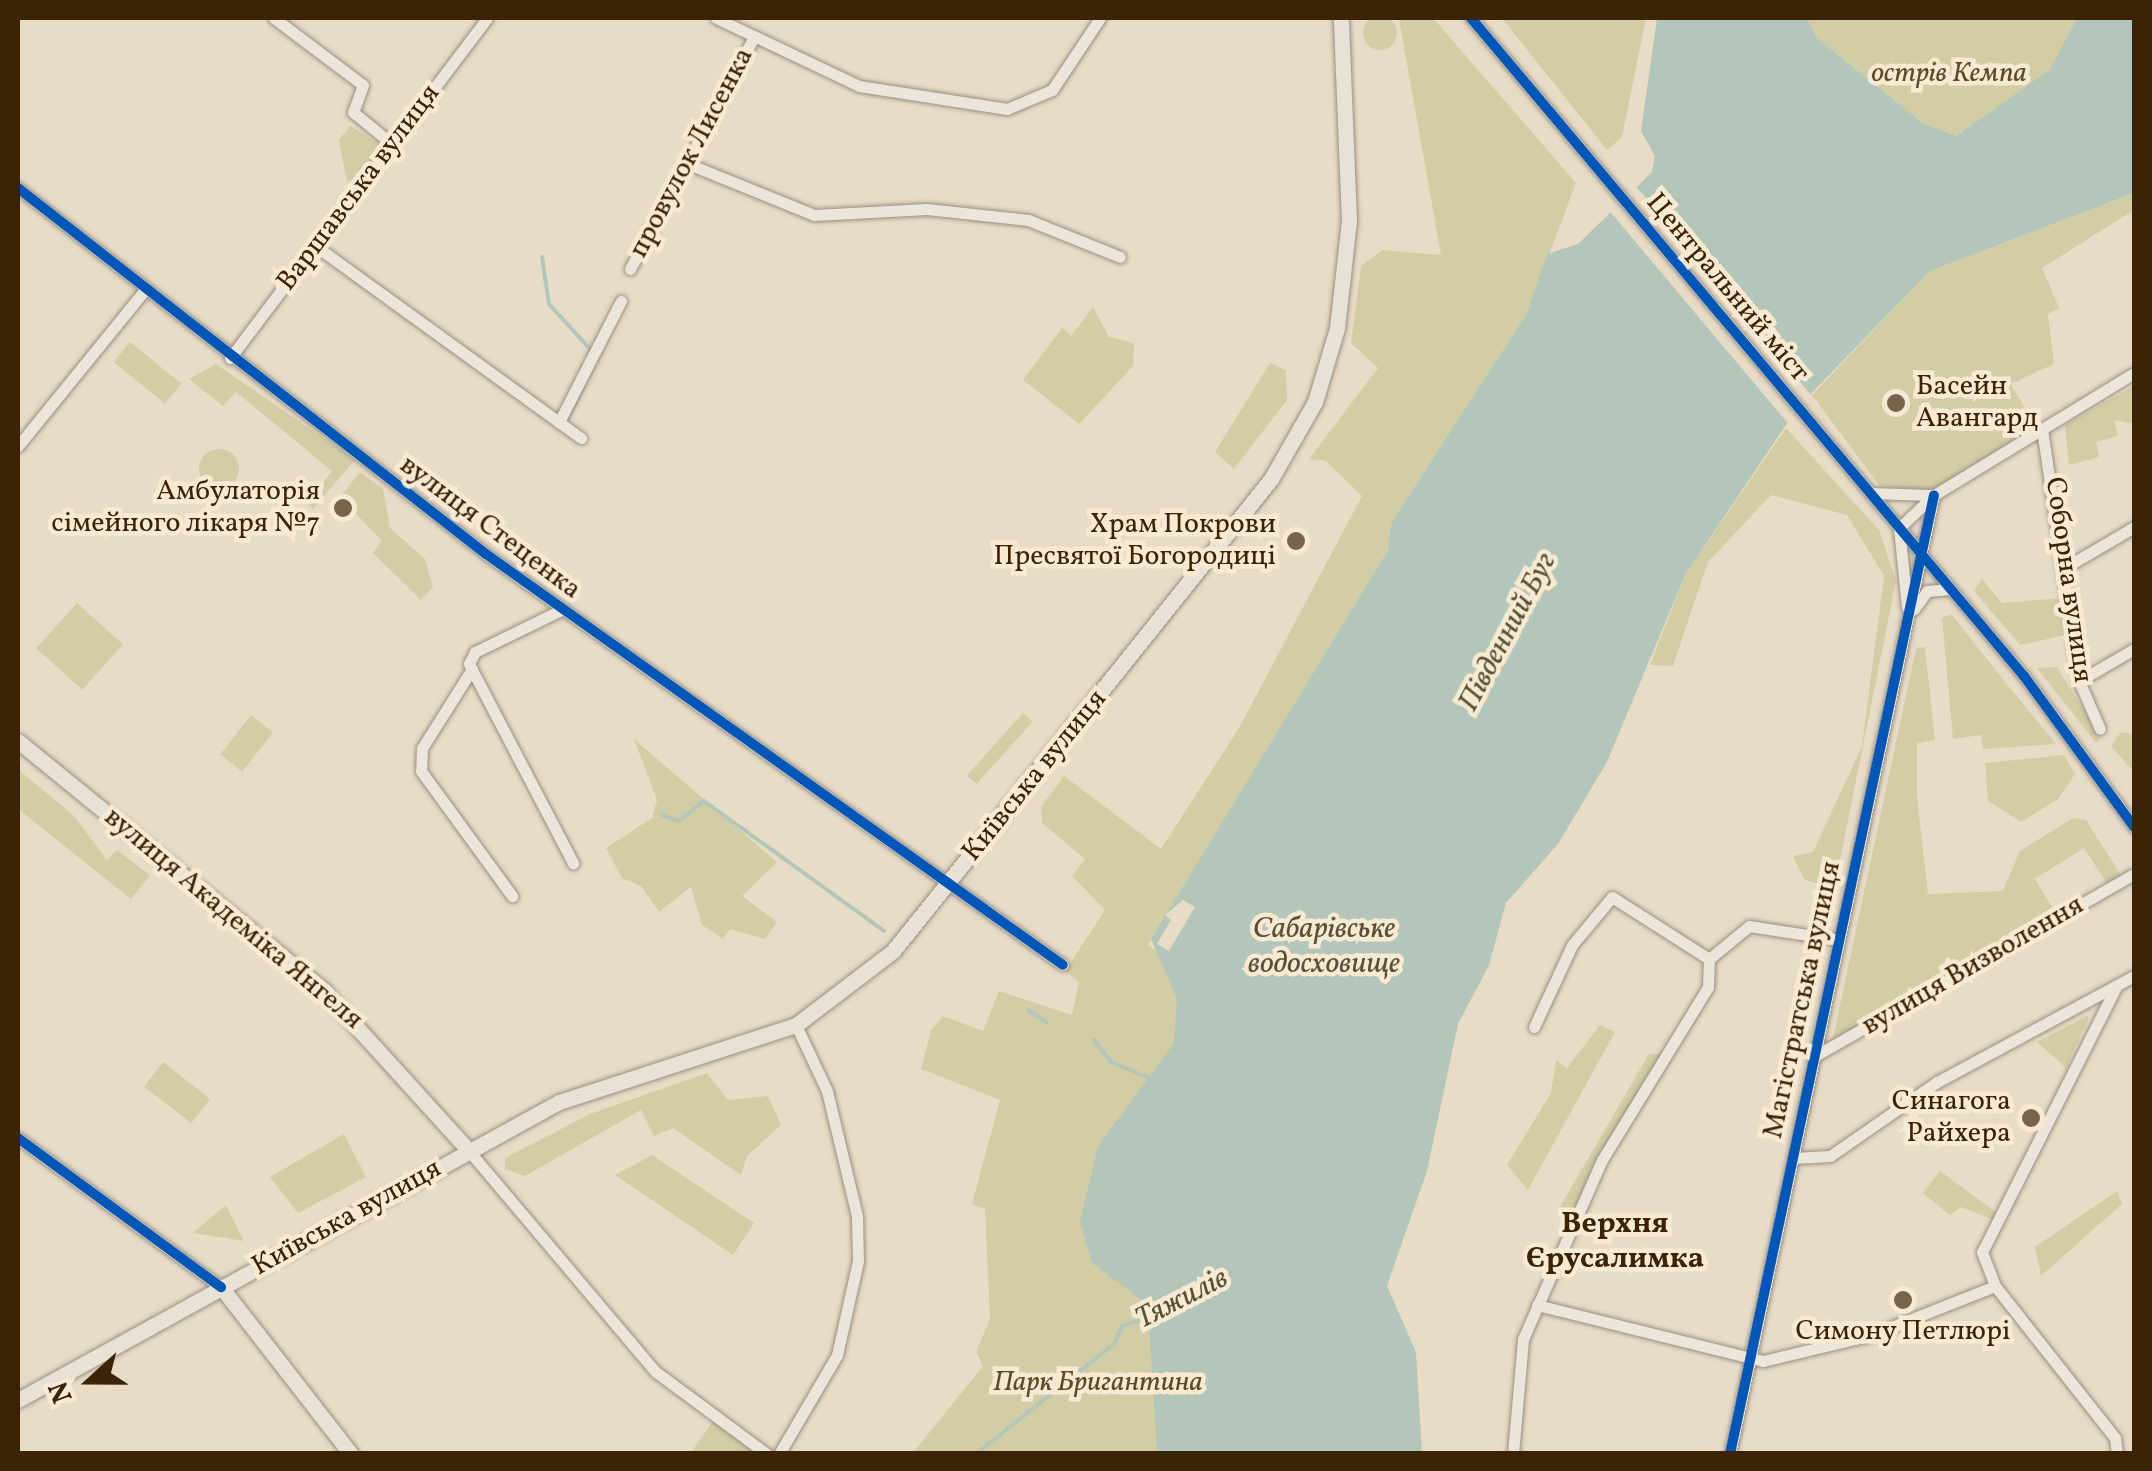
<!DOCTYPE html>
<html>
<head>
<meta charset="utf-8">
<style>
  body { margin:0 }
  #map { position:relative; width:2152px; height:1471px; overflow:hidden; background:#e8dcc7; font-family:Vollkorn,serif }
  div>[style] { position:absolute }
  [style*='--x'] { left:calc(var(--x)*1px); top:calc(var(--y)*1px); width:calc(var(--w)*1px); rotate:calc(var(--a)*1deg) }
  .green>* { inset:0; background:#d3cda6; transform-origin:0 0 }
  .round { border-radius:50% }
  .water>* { inset:0; background:#b3c6b9 }
  .pier>* { inset:0; background:#e8dcc7; transform-origin:0 0 }
  .stream>* { height:4px; margin:-2px; padding:0 2px; transform-origin:2px; border-radius:2px; background:#b3c6b9 }
  .roads { filter:drop-shadow(0 0 2px #998f80) drop-shadow(0 0 2px #998f80) }
  .minor>* { height:11px; margin:-5.5px; padding:0 5.5px; transform-origin:5.5px; border-radius:5.5px; background:#ebe5db }
  .major>* { height:15px; margin:-7.5px; padding:0 7.5px; transform-origin:7.5px; border-radius:7.5px; background:#e8e1d5 }
  .tram>* { height:2.5px; margin:-1.25px; padding:0 1.25px; transform-origin:1.25px; border-radius:1.25px; background:#a9a297 }
  .cycleway>* { height:10px; margin:-5px; padding:0 5px; transform-origin:5px; border-radius:5px; background:#0057b8 }
  .dots>* { width:28px; height:28px; translate:-50% -50%; box-sizing:border-box; border:5px solid #f8ead2; border-radius:50% }
  span { translate:-50% -50%; white-space:nowrap; text-align:center; line-height:1.15; -webkit-text-stroke:9px #f8ead2; paint-order:stroke }
  .park-label { font-size:28px; color:#5c4a28; font-style:italic }
  .street-label { font-size:28px; color:#3a2307 }
  .poi-label { font-size:28px; color:#3a2307 }
  .left { translate:0 -50%; text-align:left }
  .right { translate:-100% -50%; text-align:right }
  .water-label { font-size:30px; color:#57513b; font-style:italic }
  .neighbourhood-label { font-size:30px; color:#3a2307; font-weight:700 }
  .frame { position:absolute; inset:0; border:20px solid #3a2307; pointer-events:none }
  .north { position:absolute; left:40px; top:1331px; width:100px; height:100px; -webkit-text-stroke:8px #f8ead2; paint-order:stroke; rotate:249deg; font-size:28px; font-weight:700; line-height:40px; text-align:center; color:#3a2307 }
  .north::after { content:''; display:block; margin:auto; width:35px; height:45px; background:#3a2307; clip-path:polygon(50% 0,100% 100%,50% 72%,0 100%) }
</style>
</head>
<body>
<div id="map">
  <div class="green">
    <i class="round" style="left:1363px;top:16px;width:34px;height:34px"></i>
    <i style="clip-path:polygon(1433px 18px,1576px 183px,1527px 313px,1391px 523px,1388px 550px,1148px 945px,1170px 960px,1186px 955px,1168px 1298px,1183px 1453px,912px 1454px,983px 1366px,976px 1352px,990px 1319px,985px 1209px,972px 1204px,1000px 1100px,921px 1069px,931px 1030px,943px 1016px,983px 1031px,999px 991px,1072px 1015px,1079px 982px,1065px 971px,1105px 910px,1072px 876px,1085px 859px,1042px 823px,1041px 807px,1064px 776px,1161px 849px,1239px 728px,1362px 496px,1326px 461px,1309px 459px,1378px 368px,1351px 343px,1361px 266px,1382px 250px,1441px 255px,1399px 19px)"></i>
    <i style="clip-path:polygon(1502px 18px,1646px 18px,1622px 137px,1607px 150px)"></i>
    <i style="clip-path:polygon(1807px 18px,2077px 18px,2050px 69px,1956px 136px,1924px 124px,1817px 38px)"></i>
    <i style="clip-path:polygon(350px 126px,382px 145px,360px 179px,347px 182px,339px 140px)"></i>
    <i style="clip-path:polygon(2134px 193px,2134px 210px,2042px 268px,2059px 308px,2048px 314px,2054px 364px,2013px 383px,2004px 374px,2037px 427px,1931px 493px,1879px 485px,1812px 395px,1930px 271px)"></i>
    <i style="clip-path:polygon(1093px 307px,1109px 337px,1134px 343px,1133px 366px,1079px 424px,1023px 380px,1062px 328px,1071px 336px)"></i>
    <i style="left:130px;top:342px;width:66px;height:26px;rotate:39deg"></i>
    <i style="clip-path:polygon(1270px 363px,1286px 370px,1287px 400px,1234px 469px,1215px 452px)"></i>
    <i style="clip-path:polygon(216px 364px,355px 460px,313px 509px,307px 503px,332px 471px,236px 392px,223px 406px,189px 379px)"></i>
    <i style="clip-path:polygon(2134px 386px,2134px 424px,2114px 420px,2118px 436px,2096px 442px,2099px 457px,2069px 465px,2065px 425px)"></i>
    <i style="clip-path:polygon(1786px 428px,1879px 530px,1896px 581px,1834px 890px,1804px 879px,1793px 856px,1813px 852px,1862px 746px,1884px 576px,1847px 515px,1771px 495px,1708px 562px,1673px 666px,1650px 665px,1685px 575px)"></i>
    <i class="round" style="left:199px;top:449px;width:40px;height:40px"></i>
    <i style="clip-path:polygon(360px 472px,383px 489px,390px 528px,425px 559px,433px 587px,421px 600px,373px 553px,382px 541px,340px 497px)"></i>
    <i style="clip-path:polygon(1982px 579px,2002px 603px,2063px 598px,2066px 635px,2020px 645px,1974px 591px)"></i>
    <i style="left:77px;top:603px;width:62px;height:61px;rotate:42deg"></i>
    <i style="clip-path:polygon(1951px 614px,2010px 688px,2056px 744px,1983px 749px,1981px 735px,1953px 739px,1942px 618px)"></i>
    <i style="clip-path:polygon(1925px 647px,1935px 740px,1917px 743px,1917px 797px,1928px 894px,2003px 891px,2020px 851px,2073px 818px,2086px 820px,2124px 880px,2110px 888px,2084px 848px,2035px 879px,2058px 917px,1831px 1047px,1916px 648px)"></i>
    <i style="clip-path:polygon(2057px 667px,2101px 738px,2096px 743px,2037px 668px)"></i>
    <i style="left:1023px;top:713px;width:13px;height:84px;rotate:42deg"></i>
    <i style="left:251px;top:715px;width:28px;height:50px;rotate:38deg"></i>
    <i style="clip-path:polygon(2121px 732px,2134px 734px,2133px 771px,2111px 746px)"></i>
    <i style="clip-path:polygon(634px 739px,777px 862px,742px 896px,777px 922px,765px 939px,730px 929px,723px 939px,702px 925px,691px 887px,659px 912px,641px 886px,622px 878px,606px 848px,652px 818px,657px 800px)"></i>
    <i style="clip-path:polygon(2064px 755px,2075px 774px,2058px 799px,2021px 822px,1988px 801px,1985px 763px)"></i>
    <i style="clip-path:polygon(18px 769px,73px 815px,107px 860px,117px 850px,150px 875px,131px 899px,18px 809px)"></i>
    <i style="clip-path:polygon(2087px 1016px,2089px 1018px,2066px 1068px,2037px 1042px)"></i>
    <i style="clip-path:polygon(1600px 1025px,1615px 1032px,1528px 1190px,1507px 1165px,1551px 1093px,1556px 1060px,1567px 1068px)"></i>
    <i style="clip-path:polygon(1649px 1054px,1662px 1054px,1569px 1218px,1557px 1212px)"></i>
    <i style="left:163px;top:1062px;width:60px;height:31px;rotate:38deg"></i>
    <i style="clip-path:polygon(707px 1073px,728px 1100px,768px 1096px,781px 1125px,747px 1156px,741px 1175px,673px 1128px,654px 1136px,641px 1110px,525px 1176px,505px 1169px,505px 1158px,590px 1114px)"></i>
    <i style="clip-path:polygon(344px 1134px,366px 1177px,298px 1213px,270px 1177px)"></i>
    <i style="clip-path:polygon(652px 1155px,754px 1223px,733px 1255px,615px 1175px)"></i>
    <i style="clip-path:polygon(1940px 1171px,1997px 1213px,1994px 1220px,1961px 1207px,1950px 1215px,1923px 1193px)"></i>
    <i style="clip-path:polygon(2117px 1191px,2122px 1204px,2041px 1276px,2035px 1247px)"></i>
    <i style="clip-path:polygon(226px 1205px,244px 1241px,193px 1233px)"></i>
    <i style="clip-path:polygon(714px 1420px,761px 1454px,690px 1454px)"></i>
  </div>
  <div class="water">
    <i style="clip-path:polygon(1657px 18px,1807px 18px,1817px 38px,1924px 124px,1956px 136px,2050px 69px,2077px 18px,2134px 18px,2134px 193px,1930px 271px,1798px 407px,1685px 575px,1607px 762px,1558px 844px,1506px 903px,1489px 965px,1458px 1024px,1427px 1171px,1387px 1286px,1416px 1352px,1422px 1453px,1157px 1453px,1148px 1305px,1092px 1263px,1080px 1222px,1098px 1146px,1174px 1043px,1177px 999px,1151px 939px,1388px 550px,1391px 523px,1527px 313px,1547px 254px,1578px 244px,1652px 172px,1655px 156px,1641px 131px)"></i>
  </div>
  <div class="pier">
    <i style="left:1634px;top:184px;width:282px;height:36px;rotate:50deg"></i>
    <i style="clip-path:polygon(1183px 900px,1195px 907px,1169px 951px,1157px 944px,1171px 920px,1165px 915px)"></i>
  </div>
  <div class="stream">
    <i style="--x:542;--y:257;--w:48;--a:81.5"></i>
    <i style="--x:549;--y:304;--w:62;--a:47.6"></i>
    <i style="--x:568;--y:419;--w:70;--a:-64.5"></i>
    <i style="--x:662;--y:815;--w:18;--a:19"></i>
    <i style="--x:679;--y:821;--w:32;--a:-39"></i>
    <i style="--x:704;--y:801;--w:222;--a:35.8"></i>
    <i style="--x:1028;--y:1010;--w:23;--a:34"></i>
    <i style="--x:1094;--y:1040;--w:28;--a:52"></i>
    <i style="--x:1111;--y:1062;--w:47;--a:22.7"></i>
    <i style="--x:976;--y:1454;--w:176;--a:-38.6"></i>
    <i style="--x:1114;--y:1344;--w:20;--a:-66"></i>
    <i style="--x:1122;--y:1326;--w:33;--a:-18"></i>
  </div>
  <div class="roads">
    <div class="minor">
      <i style="--x:274;--y:18;--w:111;--a:37"></i>
      <i style="--x:363;--y:85;--w:29;--a:110"></i>
      <i style="--x:353;--y:112;--w:52;--a:39.5"></i>
      <i style="--x:716;--y:18;--w:158;--a:25.4"></i>
      <i style="--x:859;--y:86;--w:150;--a:8.8"></i>
      <i style="--x:1007;--y:109;--w:49;--a:-22.9"></i>
      <i style="--x:1052;--y:90;--w:87;--a:-56.3"></i>
      <i style="--x:1471;--y:18;--w:860;--a:49.96"></i>
      <i style="--x:2024;--y:676;--w:187;--a:53.9"></i>
      <i style="--x:686;--y:163;--w:138;--a:22.1"></i>
      <i style="--x:814;--y:215;--w:113;--a:-3"></i>
      <i style="--x:927;--y:209;--w:102;--a:6.2"></i>
      <i style="--x:1028;--y:220;--w:99;--a:21.9"></i>
      <i style="--x:18;--y:188;--w:594;--a:38.03"></i>
      <i style="--x:486;--y:554;--w:708;--a:35.46"></i>
      <i style="--x:317;--y:247;--w:326;--a:35.9"></i>
      <i style="--x:630;--y:269;--w:263;--a:-61.9"></i>
      <i style="--x:230;--y:358;--w:426;--a:-52.9"></i>
      <i style="--x:559;--y:422;--w:136;--a:-62.9"></i>
      <i style="--x:2042;--y:429;--w:255;--a:81.6"></i>
      <i style="--x:2079;--y:681;--w:52;--a:66.4"></i>
      <i style="--x:18;--y:446;--w:200;--a:-50.9"></i>
      <i style="--x:1870;--y:493;--w:60;--a:1.9"></i>
      <i style="--x:1899;--y:528;--w:48;--a:-43.3"></i>
      <i style="--x:1934;--y:495;--w:234;--a:-31.4"></i>
      <i style="--x:1899;--y:528;--w:79;--a:84.2"></i>
      <i style="--x:2066;--y:567;--w:79;--a:-30.5"></i>
      <i style="--x:1914;--y:609;--w:22;--a:-54"></i>
      <i style="--x:1927;--y:591;--w:24;--a:-5"></i>
      <i style="--x:561;--y:610;--w:96;--a:154"></i>
      <i style="--x:475;--y:652;--w:13;--a:117"></i>
      <i style="--x:469;--y:664;--w:225;--a:62.4"></i>
      <i style="--x:472;--y:669;--w:93;--a:122.3"></i>
      <i style="--x:422;--y:748;--w:23;--a:92"></i>
      <i style="--x:421;--y:771;--w:155;--a:53.9"></i>
      <i style="--x:2079;--y:681;--w:64;--a:-30.2"></i>
      <i style="--x:2116;--y:987;--w:297;--a:116.8"></i>
      <i style="--x:1982;--y:1252;--w:36;--a:69"></i>
      <i style="--x:1995;--y:1286;--w:194;--a:51.7"></i>
      <i style="--x:2115;--y:1438;--w:16;--a:83"></i>
      <i style="--x:1534;--y:1027;--w:90;--a:-65.1"></i>
      <i style="--x:1572;--y:945;--w:62;--a:-50.2"></i>
      <i style="--x:1612;--y:897;--w:115;--a:32.6"></i>
      <i style="--x:1813;--y:1057;--w:369;--a:-29.7"></i>
      <i style="--x:18;--y:1138;--w:252;--a:36.3"></i>
      <i style="--x:469;--y:1151;--w:289;--a:49.8"></i>
      <i style="--x:656;--y:1372;--w:138;--a:36.5"></i>
      <i style="--x:1793;--y:1158;--w:37;--a:-3"></i>
      <i style="--x:1830;--y:1156;--w:130;--a:-34.7"></i>
      <i style="--x:1937;--y:1082;--w:224;--a:-28.3"></i>
      <i style="--x:1537;--y:1305;--w:233;--a:13.9"></i>
      <i style="--x:1763;--y:1361;--w:111;--a:-13.5"></i>
      <i style="--x:1871;--y:1335;--w:133;--a:-21.6"></i>
      <i style="--x:779;--y:1454;--w:115;--a:-59.6"></i>
      <i style="--x:837;--y:1355;--w:96;--a:-77.4"></i>
      <i style="--x:858;--y:1261;--w:45;--a:-91.3"></i>
      <i style="--x:857;--y:1216;--w:129;--a:-103.5"></i>
      <i style="--x:827;--y:1091;--w:73;--a:-115.2"></i>
      <i style="--x:1513;--y:1454;--w:115;--a:-85"></i>
      <i style="--x:1523;--y:1339;--w:196;--a:-66.2"></i>
      <i style="--x:1602;--y:1160;--w:203;--a:-58.5"></i>
      <i style="--x:1708;--y:987;--w:28;--a:-88"></i>
      <i style="--x:1709;--y:959;--w:52;--a:-39.5"></i>
      <i style="--x:1749;--y:926;--w:91;--a:8.8"></i>
      <i style="--x:1730;--y:1454;--w:980;--a:-77.99"></i>
    </div>
    <div class="major">
      <i style="--x:18;--y:741;--w:395;--a:39.2"></i>
      <i style="--x:324;--y:991;--w:216;--a:47.8"></i>
      <i style="--x:221;--y:1287;--w:212;--a:52.1"></i>
      <i style="--x:18;--y:1400;--w:618;--a:-28.85"></i>
      <i style="--x:559;--y:1102;--w:249;--a:-18"></i>
      <i style="--x:796;--y:1025;--w:122;--a:-37.3"></i>
      <i style="--x:893;--y:951;--w:605;--a:-51.31"></i>
      <i style="--x:1271;--y:479;--w:89;--a:-60.3"></i>
      <i style="--x:1315;--y:402;--w:77;--a:-73.4"></i>
      <i style="--x:1337;--y:328;--w:108;--a:-83.6"></i>
      <i style="--x:1349;--y:221;--w:203;--a:-92.3"></i>
    </div>
  </div>
  <div class="tram">
    <i style="--x:1467;--y:18;--w:862;--a:49.94"></i>
    <i style="--x:2022;--y:678;--w:190;--a:54"></i>
  </div>
  <div class="cycleway">
    <i style="--x:1471;--y:18;--w:860;--a:49.96"></i>
    <i style="--x:2024;--y:676;--w:187;--a:53.9"></i>
    <i style="--x:18;--y:188;--w:594;--a:38.03"></i>
    <i style="--x:486;--y:554;--w:708;--a:35.46"></i>
    <i style="--x:18;--y:1138;--w:252;--a:36.3"></i>
    <i style="--x:1730;--y:1454;--w:980;--a:-77.99"></i>
  </div>
  <div class="dots">
    <i style="left:1896px;top:403px;background:#77644a"></i>
    <i style="left:343px;top:508px;background:#77644a"></i>
    <i style="left:1296px;top:541px;background:#77644a"></i>
    <i style="left:2031px;top:1118px;background:#77644a"></i>
    <i style="left:1903px;top:1300px;background:#77644a"></i>
  </div>
  <div class="park-label">
    <span style="left:1949px;top:74px">острів Кемпа</span>
    <span style="left:1098px;top:1383px">Парк Бригантина</span>
  </div>
  <div class="street-label">
    <span style="left:692px;top:153px;rotate:-62deg">провулок Лисенка</span>
    <span style="left:359px;top:188px;rotate:-53deg">Варшавська вулиця</span>
    <span style="left:1727px;top:288px;rotate:50deg">Центральний міст</span>
    <span style="left:490px;top:528px;rotate:37deg">вулиця Стеценка</span>
    <span style="left:2068px;top:580px;rotate:82deg">Соборна вулиця</span>
    <span style="left:1035px;top:776px;rotate:-51deg">Київська вулиця</span>
    <span style="left:233px;top:919px;rotate:40deg">вулиця Академіка Янгеля</span>
    <span style="left:1973px;top:966px;rotate:-30deg">вулиця Визволення</span>
    <span style="left:1803px;top:1000px;rotate:-78deg">Магістратська вулиця</span>
    <span style="left:347px;top:1218px;rotate:-29deg">Київська вулиця</span>
  </div>
  <div class="poi-label">
    <span class="left" style="left:1916px;top:403px">Басейн<br>Авангард</span>
    <span class="right" style="left:320px;top:508px">Амбулаторія<br>сімейного лікаря №7</span>
    <span class="right" style="left:1276px;top:541px">Храм Покрови<br>Пресвятої Богородиці</span>
    <span class="right" style="left:2011px;top:1118px">Синагога<br>Райхера</span>
    <span style="left:1903px;top:1332px">Симону Петлюрі</span>
  </div>
  <div class="water-label">
    <span style="left:1508px;top:632px;rotate:-62deg">Південний Буг</span>
    <span style="left:1324px;top:946px">Сабарівське<br>водосховище</span>
    <span style="left:1182px;top:1299px;rotate:-27deg">Тяжилів</span>
  </div>
  <div class="neighbourhood-label">
    <span style="left:1615px;top:1241px">Верхня<br>Єрусалимка</span>
  </div>
  <div class="frame"></div>
  <div class="north">N</div>
</div>
</body>
</html>
